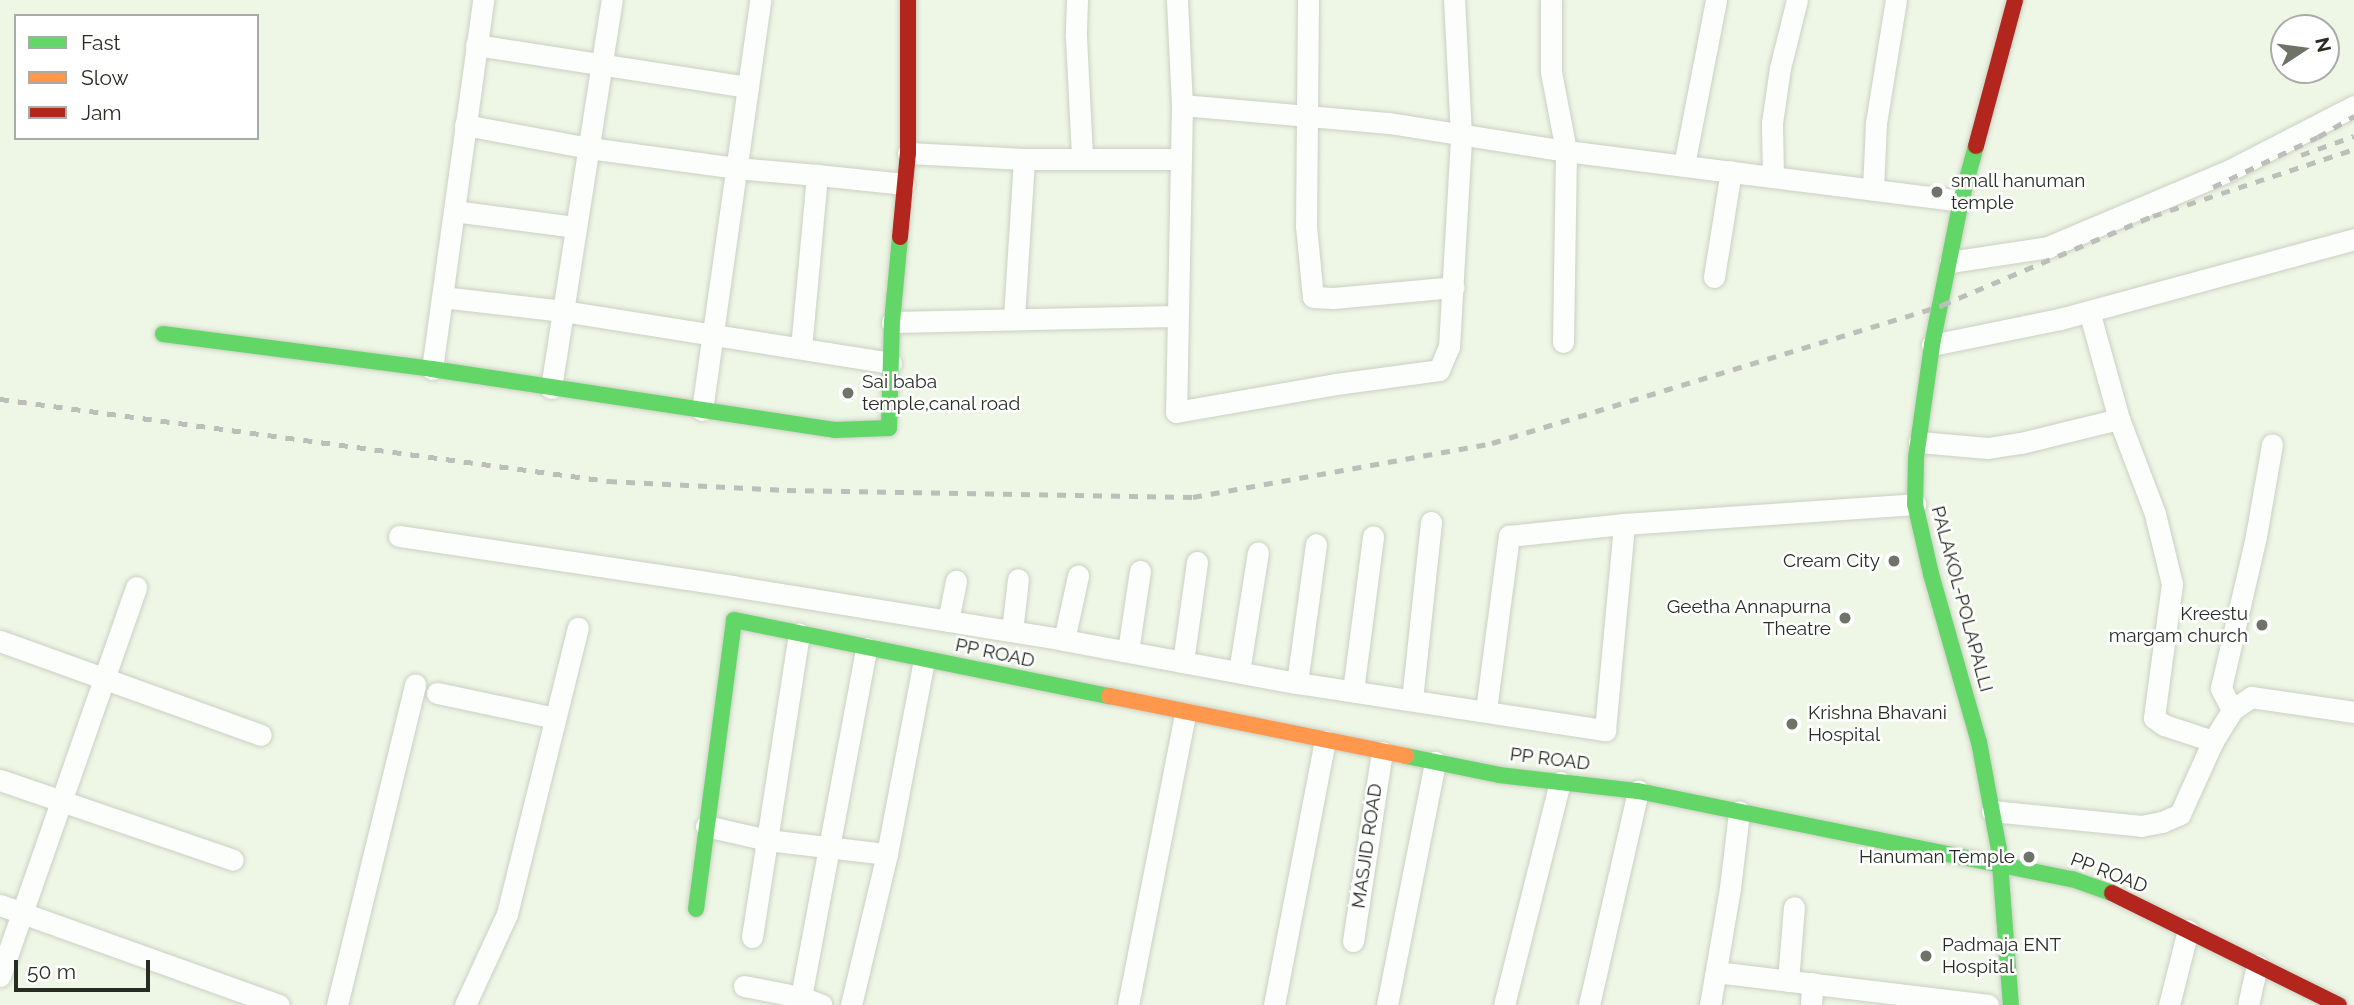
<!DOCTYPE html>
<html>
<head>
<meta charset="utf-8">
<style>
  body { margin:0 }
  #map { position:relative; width:2354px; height:1005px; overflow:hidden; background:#eef6e5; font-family:Raleway,sans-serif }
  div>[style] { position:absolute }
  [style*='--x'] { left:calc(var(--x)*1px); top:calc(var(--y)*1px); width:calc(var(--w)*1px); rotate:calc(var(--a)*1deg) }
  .roads { filter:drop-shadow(0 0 2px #cad0c3) drop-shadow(0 0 2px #cad0c3) }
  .street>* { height:21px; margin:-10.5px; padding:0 10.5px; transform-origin:10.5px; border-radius:10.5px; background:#fcfefb }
  .fast>* { height:16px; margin:-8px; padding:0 8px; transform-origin:8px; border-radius:8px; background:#63d668 }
  .slow>* { height:16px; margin:-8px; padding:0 8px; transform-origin:8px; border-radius:8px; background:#ff974d }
  .jam>* { height:16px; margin:-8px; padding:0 8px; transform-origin:8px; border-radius:8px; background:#b3261e }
  .rail>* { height:5px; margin-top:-2.5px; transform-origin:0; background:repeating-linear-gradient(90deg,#bcbeba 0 9px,transparent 0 18px) }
  .dots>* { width:19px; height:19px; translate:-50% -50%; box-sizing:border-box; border:4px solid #fff; border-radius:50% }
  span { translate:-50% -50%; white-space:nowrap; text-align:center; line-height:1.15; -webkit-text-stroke:5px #fff; paint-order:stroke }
  .poi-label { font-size:19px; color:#282d23 }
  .left { translate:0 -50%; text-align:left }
  .right { translate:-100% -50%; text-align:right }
  .street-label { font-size:19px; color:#282d23 }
  .legend { position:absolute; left:14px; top:14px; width:245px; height:126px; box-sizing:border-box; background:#fff; border:2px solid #a9aba7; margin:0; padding:9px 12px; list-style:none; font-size:21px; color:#282d23 }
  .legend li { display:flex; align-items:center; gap:14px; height:35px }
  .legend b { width:35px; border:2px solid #a9aba7 }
  .north { position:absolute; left:2270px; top:14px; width:70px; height:70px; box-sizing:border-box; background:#fff; border:2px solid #a9aba7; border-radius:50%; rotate:77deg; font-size:19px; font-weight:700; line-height:28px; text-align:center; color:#282d23 }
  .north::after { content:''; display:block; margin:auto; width:24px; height:32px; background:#6d7367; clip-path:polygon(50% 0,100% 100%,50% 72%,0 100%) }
  .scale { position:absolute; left:14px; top:960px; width:136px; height:32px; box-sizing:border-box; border:4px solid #282d23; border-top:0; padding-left:9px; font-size:21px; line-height:24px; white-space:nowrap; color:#282d23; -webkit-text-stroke:5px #fff; paint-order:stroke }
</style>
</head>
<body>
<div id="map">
  <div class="roads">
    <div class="street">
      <i style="--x:1077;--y:0;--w:37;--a:92"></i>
      <i style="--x:1076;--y:37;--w:120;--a:87.1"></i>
      <i style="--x:1177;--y:0;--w:105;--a:87.3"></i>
      <i style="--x:1182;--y:105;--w:307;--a:91.1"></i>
      <i style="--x:1176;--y:412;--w:162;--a:-9.9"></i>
      <i style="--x:1336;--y:384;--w:104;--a:-7.7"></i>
      <i style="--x:1439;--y:370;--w:25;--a:-67"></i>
      <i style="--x:1449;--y:347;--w:211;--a:-86.7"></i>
      <i style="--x:1461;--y:136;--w:136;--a:-92.9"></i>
      <i style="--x:1308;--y:0;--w:226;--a:90.5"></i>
      <i style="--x:1306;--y:226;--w:71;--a:84.4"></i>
      <i style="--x:1313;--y:297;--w:20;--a:3"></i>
      <i style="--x:1333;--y:298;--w:121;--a:-5.2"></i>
      <i style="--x:1551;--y:0;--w:72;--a:90"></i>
      <i style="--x:1551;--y:72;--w:80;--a:79.2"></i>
      <i style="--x:1566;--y:151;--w:191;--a:90.9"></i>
      <i style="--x:476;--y:45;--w:275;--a:8.8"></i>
      <i style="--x:1182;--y:105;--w:208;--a:5"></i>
      <i style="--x:1389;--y:123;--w:179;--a:9"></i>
      <i style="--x:1566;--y:151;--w:398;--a:7.2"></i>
      <i style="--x:465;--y:125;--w:126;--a:10.5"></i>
      <i style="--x:589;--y:148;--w:148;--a:7.7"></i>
      <i style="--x:736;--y:168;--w:81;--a:4.9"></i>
      <i style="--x:908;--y:153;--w:116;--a:3"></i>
      <i style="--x:1024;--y:159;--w:156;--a:0"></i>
      <i style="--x:1684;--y:165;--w:168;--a:-79"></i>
      <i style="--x:1773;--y:177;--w:54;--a:-91.1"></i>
      <i style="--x:1772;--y:123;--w:56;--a:-81.7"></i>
      <i style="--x:1780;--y:68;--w:70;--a:-76"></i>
      <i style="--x:1873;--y:189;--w:66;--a:-87.4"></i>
      <i style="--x:1876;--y:123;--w:125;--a:-80.8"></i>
      <i style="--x:454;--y:211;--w:123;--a:7.5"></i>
      <i style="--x:1950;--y:262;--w:99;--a:-8.7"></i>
      <i style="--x:2048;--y:247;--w:198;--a:-22.9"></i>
      <i style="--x:2230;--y:170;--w:140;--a:-27.3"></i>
      <i style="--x:1714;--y:277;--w:107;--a:-80.9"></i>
      <i style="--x:442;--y:297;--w:122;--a:6.6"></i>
      <i style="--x:563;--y:311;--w:332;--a:9"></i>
      <i style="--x:2089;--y:311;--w:112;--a:74.5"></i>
      <i style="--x:2119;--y:419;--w:102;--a:69.2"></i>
      <i style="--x:2155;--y:514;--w:72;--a:76.3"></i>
      <i style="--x:2172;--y:584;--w:135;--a:97.7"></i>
      <i style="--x:2154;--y:718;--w:12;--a:35"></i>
      <i style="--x:2164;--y:725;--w:52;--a:18.1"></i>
      <i style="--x:1014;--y:318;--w:159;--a:-86.4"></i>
      <i style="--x:892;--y:322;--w:284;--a:-1.2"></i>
      <i style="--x:1932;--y:345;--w:131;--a:-11.5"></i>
      <i style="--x:2060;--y:319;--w:305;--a:-15.2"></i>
      <i style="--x:801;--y:348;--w:174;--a:-84.7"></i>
      <i style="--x:817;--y:175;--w:87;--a:5.9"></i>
      <i style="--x:432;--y:369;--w:373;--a:-82.1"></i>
      <i style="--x:551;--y:388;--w:393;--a:-81.1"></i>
      <i style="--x:702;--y:410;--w:414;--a:-81.9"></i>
      <i style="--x:1919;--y:442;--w:69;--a:5"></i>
      <i style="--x:1988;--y:448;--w:33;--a:-9"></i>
      <i style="--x:2021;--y:443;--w:101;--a:-13.8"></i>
      <i style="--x:399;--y:536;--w:337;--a:8.5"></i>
      <i style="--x:732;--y:586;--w:336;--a:9.2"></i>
      <i style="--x:1064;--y:640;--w:237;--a:10.5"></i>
      <i style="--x:1297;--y:683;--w:312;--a:8.7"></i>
      <i style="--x:1605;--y:730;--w:207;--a:-84.7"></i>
      <i style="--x:948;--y:621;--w:41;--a:-78.7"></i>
      <i style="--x:1012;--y:631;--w:52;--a:-83.4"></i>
      <i style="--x:1064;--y:640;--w:66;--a:-77.7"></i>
      <i style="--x:0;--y:641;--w:277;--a:19.8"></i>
      <i style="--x:1128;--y:651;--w:81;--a:-81.5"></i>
      <i style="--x:1183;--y:662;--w:101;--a:-82"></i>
      <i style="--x:1239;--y:672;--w:121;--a:-81"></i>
      <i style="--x:1297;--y:683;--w:140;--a:-82.2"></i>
      <i style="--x:1353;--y:691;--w:156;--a:-82.6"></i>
      <i style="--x:437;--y:693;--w:121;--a:12"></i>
      <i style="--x:1412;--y:700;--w:179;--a:-83.9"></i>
      <i style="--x:1486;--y:710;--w:176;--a:-82.5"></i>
      <i style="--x:1509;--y:536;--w:116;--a:-6"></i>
      <i style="--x:1624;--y:524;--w:292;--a:-3.9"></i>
      <i style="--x:2232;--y:710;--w:25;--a:-117"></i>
      <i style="--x:2221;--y:688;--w:156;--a:-77"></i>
      <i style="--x:2256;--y:536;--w:93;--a:-80.1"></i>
      <i style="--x:0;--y:780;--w:246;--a:18.9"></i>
      <i style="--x:1992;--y:811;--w:150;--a:5.7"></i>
      <i style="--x:2141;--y:826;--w:21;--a:-11"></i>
      <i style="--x:2162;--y:822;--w:20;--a:-24"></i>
      <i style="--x:2180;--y:814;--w:80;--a:-65.7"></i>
      <i style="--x:2213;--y:741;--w:36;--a:-58"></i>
      <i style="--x:2232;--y:710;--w:23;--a:-34"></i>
      <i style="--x:2251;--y:697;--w:104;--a:8.3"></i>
      <i style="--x:706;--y:826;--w:63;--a:12.9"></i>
      <i style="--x:767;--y:840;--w:121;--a:6.7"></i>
      <i style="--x:0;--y:905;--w:296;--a:19.7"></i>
      <i style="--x:752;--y:937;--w:307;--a:-81.2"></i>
      <i style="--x:1353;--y:941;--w:191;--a:-81.3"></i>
      <i style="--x:1716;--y:972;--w:274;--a:6.9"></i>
      <i style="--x:0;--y:976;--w:412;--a:-70.7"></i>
      <i style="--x:1788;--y:981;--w:74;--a:-85.4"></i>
      <i style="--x:744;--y:986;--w:58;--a:10.9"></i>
      <i style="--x:801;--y:997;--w:22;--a:21"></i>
      <i style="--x:801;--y:997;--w:355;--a:-79.4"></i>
      <i style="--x:337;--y:1005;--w:330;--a:-76.3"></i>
      <i style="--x:465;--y:1005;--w:100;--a:-65.2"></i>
      <i style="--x:507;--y:914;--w:295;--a:-76.1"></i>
      <i style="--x:851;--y:1005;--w:155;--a:-76.6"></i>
      <i style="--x:887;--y:854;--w:197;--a:-79.2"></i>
      <i style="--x:1128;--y:1005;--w:297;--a:-78.9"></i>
      <i style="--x:1274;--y:1005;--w:269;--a:-79.1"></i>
      <i style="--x:1387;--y:1005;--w:248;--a:-78.8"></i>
      <i style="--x:1504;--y:1005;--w:230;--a:-75.9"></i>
      <i style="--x:1589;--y:1005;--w:220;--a:-77.1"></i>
      <i style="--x:1710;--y:1005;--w:119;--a:-80.3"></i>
      <i style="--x:1730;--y:888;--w:77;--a:-83.2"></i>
      <i style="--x:1811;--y:1005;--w:22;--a:-87"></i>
      <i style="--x:2169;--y:1005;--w:77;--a:-75.8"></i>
      <i style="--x:2248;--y:1005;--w:41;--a:-77.3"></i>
    </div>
    <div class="fast">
      <i style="--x:1976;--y:146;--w:57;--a:105.3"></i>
      <i style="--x:1961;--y:201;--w:147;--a:101.4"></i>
      <i style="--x:1932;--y:345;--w:114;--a:98.1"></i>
      <i style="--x:1916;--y:458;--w:46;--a:91.2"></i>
      <i style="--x:1915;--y:504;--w:72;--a:77.1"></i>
      <i style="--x:1931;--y:574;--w:175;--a:74.1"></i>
      <i style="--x:1979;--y:742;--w:110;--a:79.5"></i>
      <i style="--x:1999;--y:850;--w:155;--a:85.6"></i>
      <i style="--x:163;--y:334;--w:271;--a:7.4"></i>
      <i style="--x:432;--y:369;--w:407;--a:8.6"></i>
      <i style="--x:834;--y:430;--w:55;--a:-2.1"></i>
      <i style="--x:889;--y:428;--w:106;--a:-88.4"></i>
      <i style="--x:892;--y:322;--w:85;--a:-84.6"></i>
      <i style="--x:1406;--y:756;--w:95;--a:11.5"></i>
      <i style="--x:1499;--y:775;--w:140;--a:6.6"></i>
      <i style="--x:1638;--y:791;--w:443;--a:11.5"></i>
      <i style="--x:2072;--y:879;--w:42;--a:19.3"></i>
      <i style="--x:696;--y:909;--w:291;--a:-82.5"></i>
      <i style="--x:734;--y:620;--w:383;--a:11.5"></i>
    </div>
    <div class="slow">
      <i style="--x:1109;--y:696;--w:303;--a:11.4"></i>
    </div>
    <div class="jam">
      <i style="--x:1976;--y:146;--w:151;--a:-75"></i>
      <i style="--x:900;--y:237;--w:84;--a:-84.6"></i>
      <i style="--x:908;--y:153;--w:153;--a:-90"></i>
      <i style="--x:2112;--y:893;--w:253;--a:26.3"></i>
    </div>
  </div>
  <div class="rail">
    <i style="--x:2301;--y:155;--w:56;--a:-19.7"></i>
    <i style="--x:2213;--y:187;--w:116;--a:-25.5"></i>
    <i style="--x:2318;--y:137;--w:42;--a:-30.3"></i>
    <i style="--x:0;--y:399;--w:614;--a:7.68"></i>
    <i style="--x:608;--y:481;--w:179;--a:2.9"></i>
    <i style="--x:787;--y:490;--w:406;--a:1"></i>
    <i style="--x:1193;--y:497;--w:304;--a:-10.2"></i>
    <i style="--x:1492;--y:443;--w:471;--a:-17"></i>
    <i style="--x:1942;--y:305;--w:229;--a:-22.9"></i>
    <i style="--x:2153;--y:216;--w:212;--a:-18.4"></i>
  </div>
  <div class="dots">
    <i style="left:1937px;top:192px;background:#6d7367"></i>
    <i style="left:848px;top:393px;background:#6d7367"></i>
    <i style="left:1894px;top:561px;background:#6d7367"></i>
    <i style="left:1845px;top:618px;background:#6d7367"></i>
    <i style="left:2262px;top:625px;background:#6d7367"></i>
    <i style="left:1792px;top:724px;background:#6d7367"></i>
    <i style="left:2029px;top:857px;background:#6d7367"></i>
    <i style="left:1926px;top:956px;background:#6d7367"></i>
  </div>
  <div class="poi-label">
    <span class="left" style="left:1951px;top:192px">small hanuman<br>temple</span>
    <span class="left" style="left:862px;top:393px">Sai baba<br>temple,canal road</span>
    <span class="right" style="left:1880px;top:561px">Cream City</span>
    <span class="right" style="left:1831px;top:618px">Geetha Annapurna<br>Theatre</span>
    <span class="right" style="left:2248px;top:625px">Kreestu<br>margam church</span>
    <span class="left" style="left:1808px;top:724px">Krishna Bhavani<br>Hospital</span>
    <span class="right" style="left:2015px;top:857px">Hanuman Temple</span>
    <span class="left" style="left:1942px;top:956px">Padmaja ENT<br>Hospital</span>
  </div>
  <div class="street-label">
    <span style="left:1962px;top:599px;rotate:75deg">PALAKOL-POLAPALLI</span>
    <span style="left:995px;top:653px;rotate:12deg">PP ROAD</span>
    <span style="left:1550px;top:759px;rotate:7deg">PP ROAD</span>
    <span style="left:1367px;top:846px;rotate:-82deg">MASJID ROAD</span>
    <span style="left:2109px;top:873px;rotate:21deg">PP ROAD</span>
  </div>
  <ul class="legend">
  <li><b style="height:9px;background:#63d668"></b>Fast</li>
  <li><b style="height:9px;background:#ff974d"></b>Slow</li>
  <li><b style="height:9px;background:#b3261e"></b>Jam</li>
  </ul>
  <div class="north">N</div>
  <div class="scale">50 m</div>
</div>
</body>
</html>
